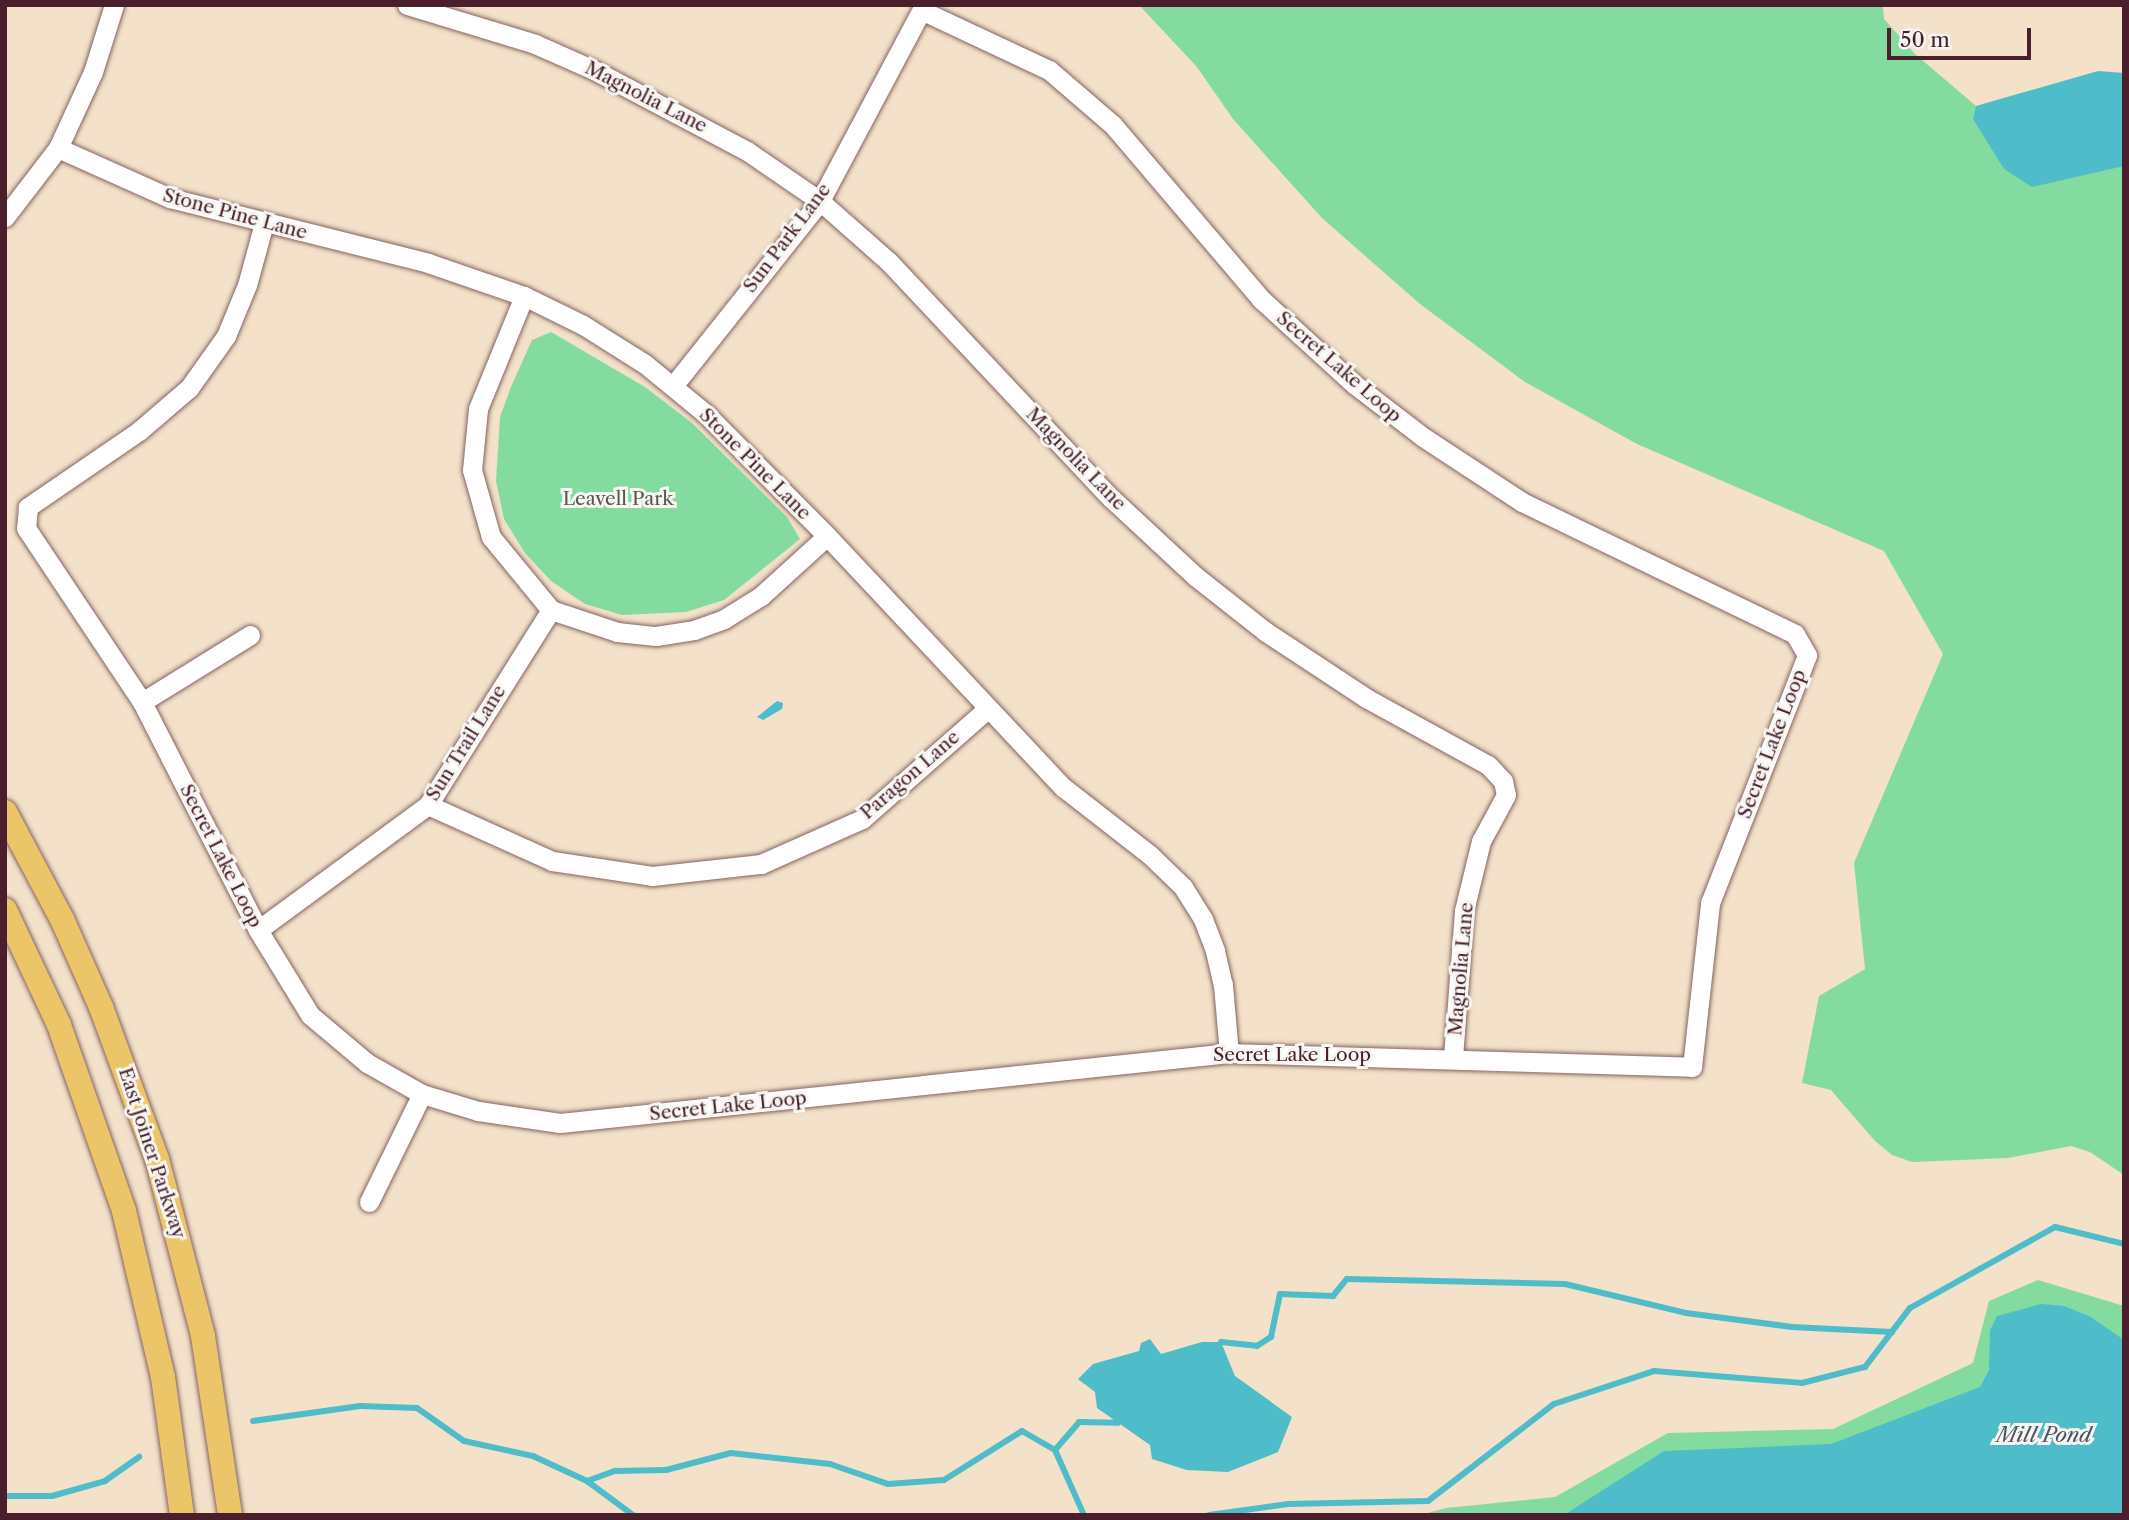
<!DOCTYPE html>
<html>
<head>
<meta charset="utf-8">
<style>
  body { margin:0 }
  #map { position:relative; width:2129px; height:1520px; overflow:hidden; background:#f3e1c9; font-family:"Libre Caslon Text",serif }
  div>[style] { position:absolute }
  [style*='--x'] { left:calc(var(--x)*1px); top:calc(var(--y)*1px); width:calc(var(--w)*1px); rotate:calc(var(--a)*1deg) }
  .green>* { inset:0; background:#83dba0 }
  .water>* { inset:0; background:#4fbcc9 }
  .stream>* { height:6px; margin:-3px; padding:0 3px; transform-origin:3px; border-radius:3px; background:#4fbcc9 }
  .roads { filter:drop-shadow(0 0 2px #856362) drop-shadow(0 0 2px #856362) }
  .minor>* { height:19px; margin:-9.5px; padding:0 9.5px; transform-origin:9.5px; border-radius:9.5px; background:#fff }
  .major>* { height:24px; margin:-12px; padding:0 12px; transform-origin:12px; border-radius:12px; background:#ecc569 }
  span { translate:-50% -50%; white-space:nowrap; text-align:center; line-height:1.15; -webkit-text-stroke:6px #f6f6f2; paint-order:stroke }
  .street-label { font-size:19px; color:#4a1f2b }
  .park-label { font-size:19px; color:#5b574e }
  .water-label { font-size:21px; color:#4c5662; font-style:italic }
  .frame { position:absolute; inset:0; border:7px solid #4a1f2b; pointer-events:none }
  .scale { position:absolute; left:1887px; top:28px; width:144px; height:32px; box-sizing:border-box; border:4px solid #4a1f2b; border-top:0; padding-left:9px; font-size:21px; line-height:24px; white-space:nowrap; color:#4a1f2b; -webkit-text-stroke:5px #f6f6f2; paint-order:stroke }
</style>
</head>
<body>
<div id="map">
  <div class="green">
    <i style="clip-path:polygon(1139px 5px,1883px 5px,1884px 19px,1915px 54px,1976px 106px,2124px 113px,2124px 1175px,2090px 1152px,2071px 1146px,2008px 1158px,1912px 1162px,1892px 1155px,1875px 1141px,1831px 1090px,1802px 1083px,1819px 996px,1865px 969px,1854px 863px,1943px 654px,1884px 551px,1637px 444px,1525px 382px,1420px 304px,1322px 218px,1233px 119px,1197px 67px)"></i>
    <i style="clip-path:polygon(551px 332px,645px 387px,692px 423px,787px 517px,800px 539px,724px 600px,686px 612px,622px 615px,585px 604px,551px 581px,525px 553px,504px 519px,496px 481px,500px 417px,511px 387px,532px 340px)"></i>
    <i style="clip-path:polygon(2038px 1280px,2124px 1306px,2124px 1515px,1420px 1515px,1446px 1508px,1555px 1497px,1668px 1433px,1833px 1429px,1973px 1363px,1989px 1301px)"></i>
  </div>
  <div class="water">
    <i style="clip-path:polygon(2098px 71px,2124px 73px,2124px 166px,2032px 187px,2004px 169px,1973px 119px,1976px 106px)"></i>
    <i style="clip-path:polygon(777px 701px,783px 703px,782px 709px,763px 720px,757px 717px)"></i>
    <i style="clip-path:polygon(2041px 1304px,2064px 1306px,2091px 1317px,2124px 1340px,2124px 1515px,1564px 1515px,1664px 1451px,1831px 1444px,1980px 1387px,1989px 1370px,1990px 1330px,1997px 1316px)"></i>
    <i style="clip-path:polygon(1150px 1339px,1161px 1354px,1202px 1342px,1221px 1342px,1235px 1376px,1292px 1417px,1278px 1452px,1228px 1472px,1187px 1470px,1152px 1459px,1150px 1445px,1097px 1408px,1095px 1392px,1078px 1379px,1093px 1364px,1139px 1351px,1141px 1343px)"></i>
  </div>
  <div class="stream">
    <i style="--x:1221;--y:1342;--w:36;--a:6"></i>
    <i style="--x:1257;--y:1346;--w:17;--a:-33"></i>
    <i style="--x:1271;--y:1337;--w:44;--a:-78.2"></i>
    <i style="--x:1280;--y:1294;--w:53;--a:2.2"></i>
    <i style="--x:1333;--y:1296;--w:22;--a:-51"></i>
    <i style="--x:1347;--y:1279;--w:218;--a:1.3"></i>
    <i style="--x:1565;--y:1284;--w:124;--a:13.5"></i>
    <i style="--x:1686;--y:1313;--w:107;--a:7.5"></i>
    <i style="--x:1792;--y:1327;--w:100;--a:2.9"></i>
    <i style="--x:253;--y:1421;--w:108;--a:-8"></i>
    <i style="--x:360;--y:1406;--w:57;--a:2"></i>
    <i style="--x:417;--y:1408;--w:57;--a:35.1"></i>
    <i style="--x:464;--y:1441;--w:71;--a:12.3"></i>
    <i style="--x:533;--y:1456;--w:60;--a:24.8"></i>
    <i style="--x:587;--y:1481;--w:30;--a:-20"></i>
    <i style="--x:615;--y:1471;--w:51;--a:-1.1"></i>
    <i style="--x:666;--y:1470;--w:67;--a:-14.7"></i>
    <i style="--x:731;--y:1453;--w:100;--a:6.3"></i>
    <i style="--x:830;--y:1464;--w:61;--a:19"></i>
    <i style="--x:888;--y:1484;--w:56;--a:-4.1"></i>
    <i style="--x:944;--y:1480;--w:92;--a:-32.1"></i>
    <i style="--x:1022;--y:1431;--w:38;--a:30"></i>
    <i style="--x:1055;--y:1450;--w:71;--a:66"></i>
    <i style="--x:1055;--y:1450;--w:37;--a:-49"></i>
    <i style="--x:1079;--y:1422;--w:39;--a:1"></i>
    <i style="--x:587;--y:1481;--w:57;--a:36.5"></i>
    <i style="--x:5;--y:1496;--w:47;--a:0"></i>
    <i style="--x:52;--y:1496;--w:55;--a:-15.8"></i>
    <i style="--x:105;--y:1481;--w:42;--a:-35.2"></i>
    <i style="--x:1209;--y:1515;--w:80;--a:-7.9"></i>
    <i style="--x:1288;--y:1504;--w:140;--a:-1.2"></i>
    <i style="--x:1428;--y:1501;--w:159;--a:-37.6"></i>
    <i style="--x:1554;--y:1404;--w:105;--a:-18.3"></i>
    <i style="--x:1654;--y:1371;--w:148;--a:4.6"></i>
    <i style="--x:1802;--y:1383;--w:65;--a:-14.3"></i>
    <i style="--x:1865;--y:1367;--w:74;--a:-52.7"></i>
    <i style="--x:1910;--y:1308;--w:166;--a:-29.2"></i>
    <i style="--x:2055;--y:1227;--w:71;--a:13.8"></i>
  </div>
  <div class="roads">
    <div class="minor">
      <i style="--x:407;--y:5;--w:134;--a:16.9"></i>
      <i style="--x:535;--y:44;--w:64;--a:23.8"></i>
      <i style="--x:594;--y:70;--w:173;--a:27.9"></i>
      <i style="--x:747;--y:151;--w:88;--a:34.4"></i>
      <i style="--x:820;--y:201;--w:92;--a:41.5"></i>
      <i style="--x:889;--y:262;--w:324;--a:46.8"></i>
      <i style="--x:1111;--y:498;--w:115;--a:42.9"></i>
      <i style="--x:1195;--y:576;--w:90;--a:38.3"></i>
      <i style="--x:1266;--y:632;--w:120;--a:33.4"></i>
      <i style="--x:1366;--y:698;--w:139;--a:28.8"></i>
      <i style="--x:1488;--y:765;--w:22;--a:47"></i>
      <i style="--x:1503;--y:781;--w:14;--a:78"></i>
      <i style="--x:1506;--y:795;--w:52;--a:118.5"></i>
      <i style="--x:1481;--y:841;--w:72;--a:103.7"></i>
      <i style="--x:1464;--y:911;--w:146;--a:94.3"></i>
      <i style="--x:58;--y:148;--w:123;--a:24.1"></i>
      <i style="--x:170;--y:198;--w:266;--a:14.1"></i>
      <i style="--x:428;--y:263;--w:102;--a:19"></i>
      <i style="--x:524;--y:296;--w:66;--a:26.2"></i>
      <i style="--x:583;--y:325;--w:73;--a:32.2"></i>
      <i style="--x:645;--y:364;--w:79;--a:39.3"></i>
      <i style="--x:706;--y:414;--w:172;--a:45.2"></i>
      <i style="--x:827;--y:536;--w:346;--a:46.8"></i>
      <i style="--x:1064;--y:788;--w:109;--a:37.9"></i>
      <i style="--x:1150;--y:855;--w:46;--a:44.1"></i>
      <i style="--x:1183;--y:887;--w:38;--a:58"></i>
      <i style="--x:1203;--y:919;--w:34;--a:69"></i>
      <i style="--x:1215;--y:951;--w:35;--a:77"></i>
      <i style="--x:1223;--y:985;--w:68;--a:85"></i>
      <i style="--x:5;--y:217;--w:87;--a:-52.5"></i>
      <i style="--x:58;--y:148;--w:84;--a:-65.3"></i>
      <i style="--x:93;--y:72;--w:70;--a:-72.6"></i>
      <i style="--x:264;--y:223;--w:64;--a:105.3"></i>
      <i style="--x:247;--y:285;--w:55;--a:112.4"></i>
      <i style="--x:226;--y:336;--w:64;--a:125.4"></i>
      <i style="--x:189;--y:388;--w:66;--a:139.3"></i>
      <i style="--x:139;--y:431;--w:135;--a:145.6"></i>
      <i style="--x:28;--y:507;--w:21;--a:95"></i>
      <i style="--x:26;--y:528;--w:209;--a:56.3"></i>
      <i style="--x:142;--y:702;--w:256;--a:63"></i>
      <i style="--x:258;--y:930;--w:100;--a:58.5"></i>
      <i style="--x:310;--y:1015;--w:75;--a:40.1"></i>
      <i style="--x:367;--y:1063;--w:63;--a:29.4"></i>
      <i style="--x:422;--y:1094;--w:59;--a:16.9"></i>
      <i style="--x:478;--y:1111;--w:83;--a:8.3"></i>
      <i style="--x:560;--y:1123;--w:673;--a:-5.97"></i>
      <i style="--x:1229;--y:1053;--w:463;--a:1.7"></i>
      <i style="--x:1692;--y:1067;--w:165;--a:-83.7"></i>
      <i style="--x:1710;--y:903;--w:266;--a:-68.6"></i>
      <i style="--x:1807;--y:655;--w:24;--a:-120"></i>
      <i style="--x:1795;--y:634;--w:303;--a:-154.2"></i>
      <i style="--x:1522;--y:502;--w:118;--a:-146.7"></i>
      <i style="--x:1423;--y:437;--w:87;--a:-142.5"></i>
      <i style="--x:1354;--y:384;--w:126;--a:-137.6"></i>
      <i style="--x:1261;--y:299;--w:228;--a:-130.4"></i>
      <i style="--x:1113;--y:125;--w:84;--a:-139.3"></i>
      <i style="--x:1049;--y:70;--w:139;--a:-154.9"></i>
      <i style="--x:524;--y:296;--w:122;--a:112.2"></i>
      <i style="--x:478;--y:409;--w:61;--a:95.6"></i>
      <i style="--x:472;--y:470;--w:70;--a:74.2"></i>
      <i style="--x:491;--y:537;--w:94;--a:50.6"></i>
      <i style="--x:551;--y:610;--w:70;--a:18.4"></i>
      <i style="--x:617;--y:632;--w:39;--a:6"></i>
      <i style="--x:656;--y:636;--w:38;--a:-9"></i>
      <i style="--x:694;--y:630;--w:32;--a:-20"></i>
      <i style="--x:724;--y:619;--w:44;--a:-31.9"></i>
      <i style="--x:761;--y:596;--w:89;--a:-42.3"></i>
      <i style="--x:673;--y:386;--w:236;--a:-51.5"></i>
      <i style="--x:820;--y:201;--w:222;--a:-62"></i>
      <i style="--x:142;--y:702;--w:127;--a:-31.8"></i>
      <i style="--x:428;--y:805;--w:136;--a:24.3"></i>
      <i style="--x:552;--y:861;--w:101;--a:8.5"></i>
      <i style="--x:652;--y:876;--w:110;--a:-6.3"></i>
      <i style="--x:761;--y:864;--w:111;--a:-24"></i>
      <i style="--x:862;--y:819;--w:167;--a:-41.3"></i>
      <i style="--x:258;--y:930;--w:211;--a:-36.3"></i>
      <i style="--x:428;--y:805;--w:231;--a:-57.8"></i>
      <i style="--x:369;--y:1202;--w:120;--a:-63.9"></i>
    </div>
    <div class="major">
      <i style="--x:5;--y:812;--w:121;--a:62"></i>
      <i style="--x:62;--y:919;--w:96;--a:66.1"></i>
      <i style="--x:101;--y:1007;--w:162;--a:69.8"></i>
      <i style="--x:157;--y:1159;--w:183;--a:75.4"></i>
      <i style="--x:203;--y:1336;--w:181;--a:81.4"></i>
      <i style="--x:5;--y:910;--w:127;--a:64.8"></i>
      <i style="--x:59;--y:1025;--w:197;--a:70.7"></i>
      <i style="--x:124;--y:1211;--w:171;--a:76.8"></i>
      <i style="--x:163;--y:1377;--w:139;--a:82.2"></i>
    </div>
  </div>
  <div class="street-label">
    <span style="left:646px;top:97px;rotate:27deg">Magnolia Lane</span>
    <span style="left:235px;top:214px;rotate:15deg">Stone Pine Lane</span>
    <span style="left:787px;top:238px;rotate:-53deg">Sun Park Lane</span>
    <span style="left:1339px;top:367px;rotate:41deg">Secret Lake Loop</span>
    <span style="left:1076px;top:459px;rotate:46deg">Magnolia Lane</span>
    <span style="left:755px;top:464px;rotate:45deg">Stone Pine Lane</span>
    <span style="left:466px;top:743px;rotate:-58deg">Sun Trail Lane</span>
    <span style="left:1772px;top:744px;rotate:-69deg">Secret Lake Loop</span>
    <span style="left:910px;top:775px;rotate:-41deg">Paragon Lane</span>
    <span style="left:221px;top:856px;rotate:63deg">Secret Lake Loop</span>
    <span style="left:1461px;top:969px;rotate:-85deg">Magnolia Lane</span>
    <span style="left:1292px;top:1055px">Secret Lake Loop</span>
    <span style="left:728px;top:1106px;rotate:-6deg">Secret Lake Loop</span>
    <span style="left:152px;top:1153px;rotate:72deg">East Joiner Parkway</span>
  </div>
  <div class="park-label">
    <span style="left:618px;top:499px">Leavell Park</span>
  </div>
  <div class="water-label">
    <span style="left:2044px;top:1435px">Mill Pond</span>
  </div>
  <div class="frame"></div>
  <div class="scale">50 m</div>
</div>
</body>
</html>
